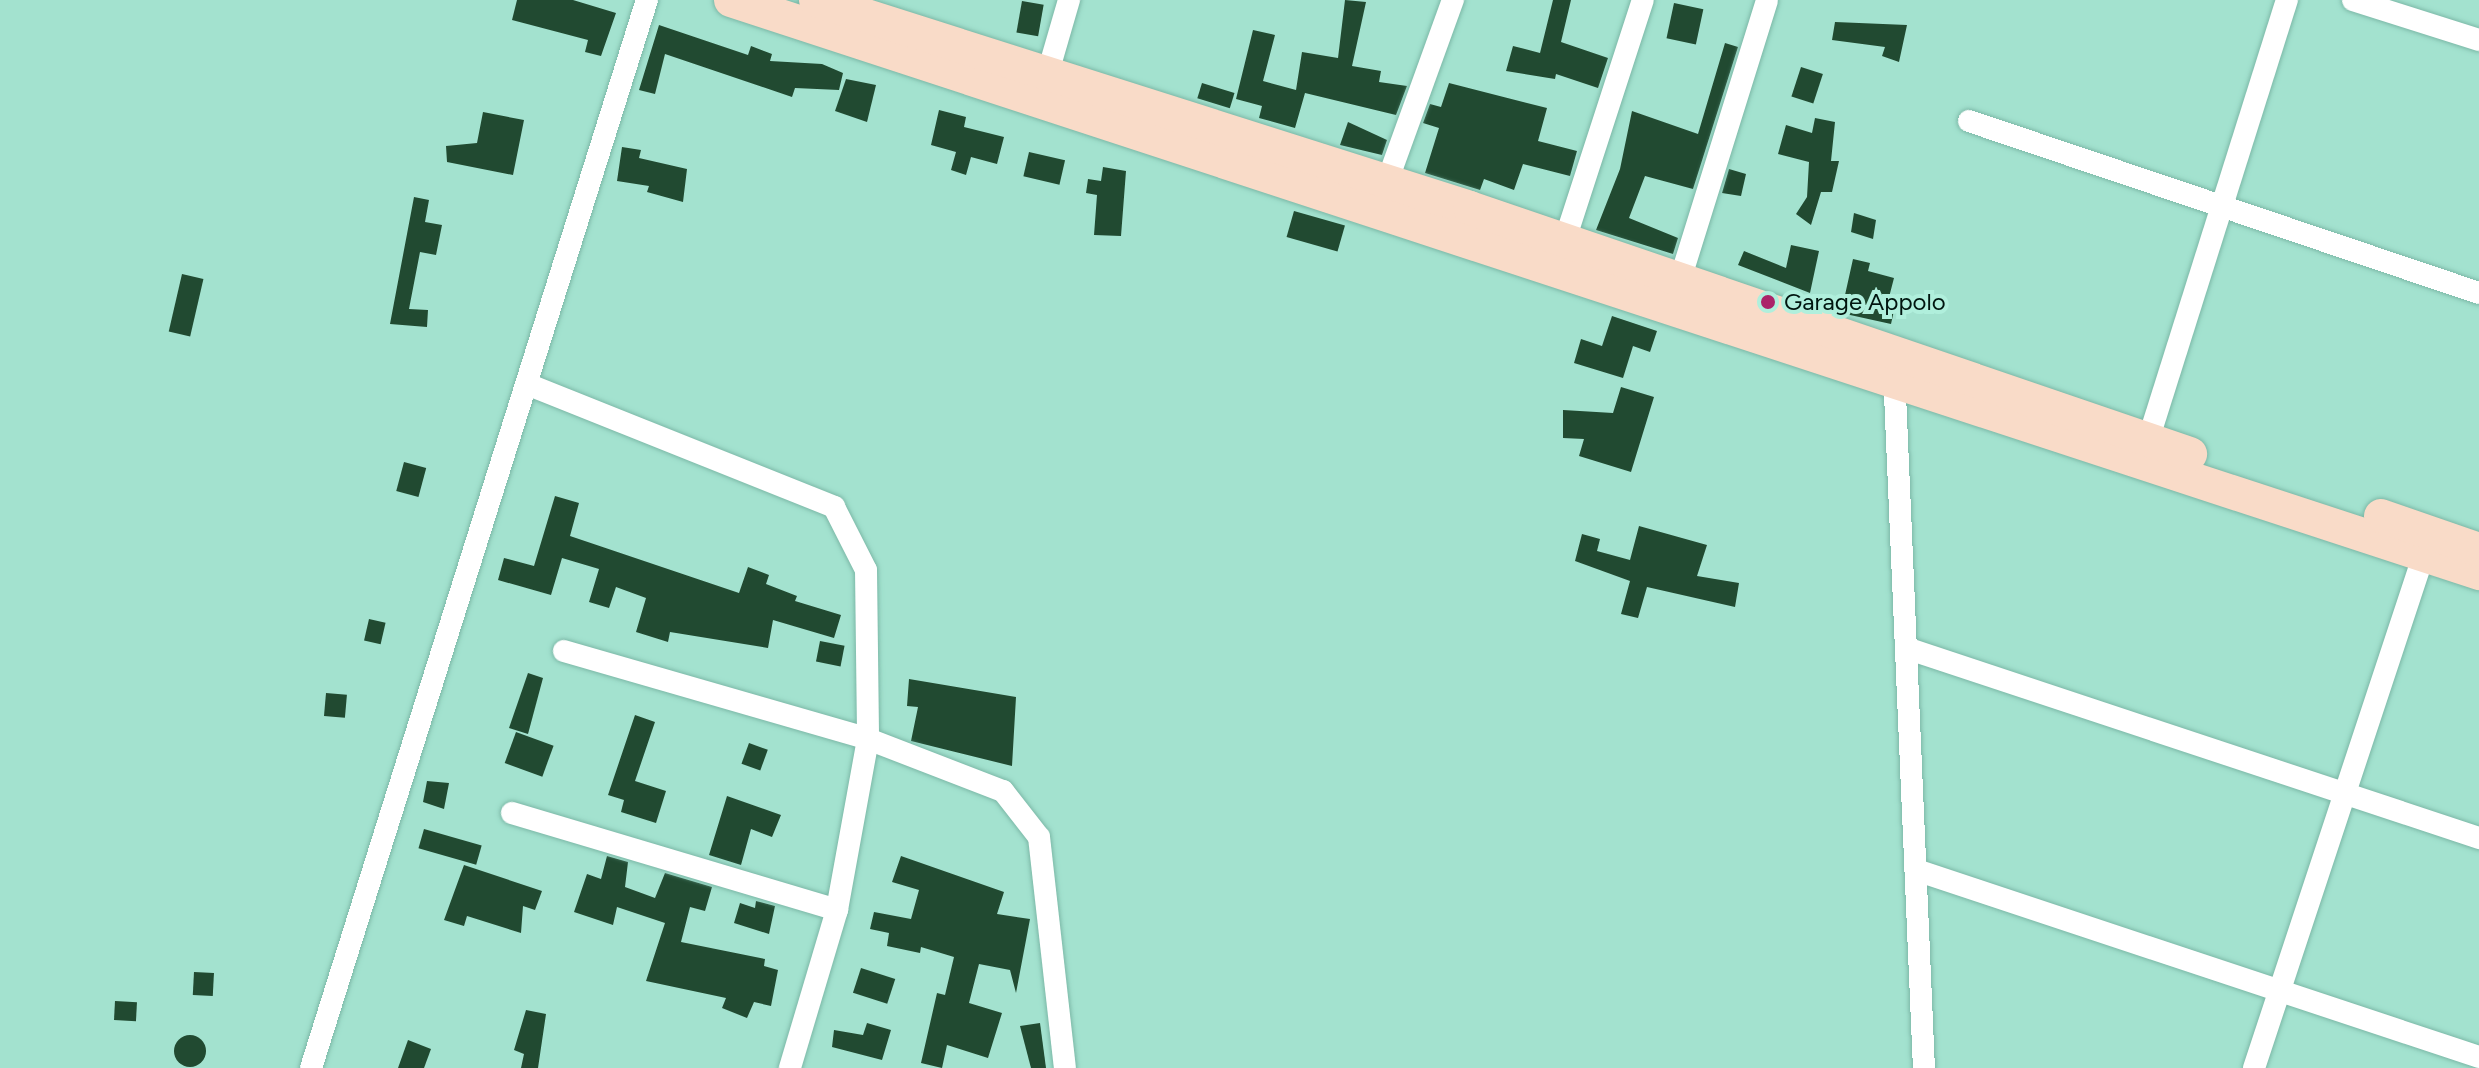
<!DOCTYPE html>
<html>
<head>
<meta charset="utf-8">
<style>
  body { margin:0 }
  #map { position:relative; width:2479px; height:1068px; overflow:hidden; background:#a3e2cf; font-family:Figtree,sans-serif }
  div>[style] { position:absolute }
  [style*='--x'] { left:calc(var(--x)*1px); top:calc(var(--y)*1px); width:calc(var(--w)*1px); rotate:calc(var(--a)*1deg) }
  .building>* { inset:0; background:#214a31; transform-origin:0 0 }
  .round { border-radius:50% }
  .roads { filter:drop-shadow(0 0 2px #7cb8a7) drop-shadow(0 0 2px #7cb8a7) }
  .minor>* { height:22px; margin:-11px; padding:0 11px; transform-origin:11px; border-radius:11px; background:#fff }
  .primary>* { height:34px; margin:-17px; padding:0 17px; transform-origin:17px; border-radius:17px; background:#f9dbc8 }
  .dots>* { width:22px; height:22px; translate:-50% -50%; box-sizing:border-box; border:4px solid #b0efdc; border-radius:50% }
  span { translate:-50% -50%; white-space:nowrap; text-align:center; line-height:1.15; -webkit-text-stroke:8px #b0efdc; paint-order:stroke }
  .poi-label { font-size:24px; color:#00150f }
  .left { translate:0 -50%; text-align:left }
</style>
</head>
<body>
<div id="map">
  <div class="building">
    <i style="clip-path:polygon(517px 0,573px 0,616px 13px,601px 56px,585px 52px,588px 40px,512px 20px)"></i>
    <i style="clip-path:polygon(1345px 0,1366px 2px,1352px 66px,1381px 71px,1379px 82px,1407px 86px,1396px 115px,1305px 93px,1295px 128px,1259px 118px,1262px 106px,1236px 99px,1253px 30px,1275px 35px,1263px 81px,1296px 90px,1302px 52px,1338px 58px)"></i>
    <i style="clip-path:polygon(1553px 0,1571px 0,1561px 42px,1608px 58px,1598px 88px,1556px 74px,1555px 79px,1506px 71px,1513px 46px,1540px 53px)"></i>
    <i style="left:1022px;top:1px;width:22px;height:32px;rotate:10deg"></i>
    <i style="left:1674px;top:3px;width:30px;height:36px;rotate:12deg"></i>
    <i style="clip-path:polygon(1835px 22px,1907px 25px,1899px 62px,1882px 56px,1885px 47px,1832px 40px)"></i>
    <i style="clip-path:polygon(659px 25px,748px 55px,751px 46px,772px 54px,770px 61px,822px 64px,843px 73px,839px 90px,795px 88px,792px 97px,665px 54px,655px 94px,639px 90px)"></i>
    <i style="clip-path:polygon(1725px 43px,1738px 47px,1693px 189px,1645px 176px,1629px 218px,1678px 238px,1673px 254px,1596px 230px,1620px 169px,1632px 111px,1698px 134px)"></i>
    <i style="left:1801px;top:67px;width:23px;height:31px;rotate:18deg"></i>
    <i style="clip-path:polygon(846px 79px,876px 85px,867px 122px,835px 111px)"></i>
    <i style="left:1202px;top:83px;width:34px;height:16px;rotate:17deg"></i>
    <i style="clip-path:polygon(1449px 83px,1547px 108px,1538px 141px,1577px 151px,1570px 176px,1523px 164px,1514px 190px,1484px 179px,1480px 190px,1425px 173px,1439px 128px,1423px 123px,1430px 104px,1441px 107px)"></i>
    <i style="clip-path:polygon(939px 110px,966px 117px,964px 127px,1004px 137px,997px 164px,971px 157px,966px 175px,951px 170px,956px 152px,931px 145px)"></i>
    <i style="clip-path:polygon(483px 112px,524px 120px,513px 175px,447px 162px,446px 146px,477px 143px)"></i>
    <i style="clip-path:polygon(1815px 118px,1835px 122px,1831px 161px,1839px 161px,1832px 192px,1821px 192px,1811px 225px,1796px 214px,1807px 197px,1809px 162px,1778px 154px,1786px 125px,1812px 133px)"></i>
    <i style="clip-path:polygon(1348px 122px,1387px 140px,1382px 155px,1340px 145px)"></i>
    <i style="clip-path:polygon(622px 147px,641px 150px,639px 158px,687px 169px,683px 202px,647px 192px,649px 186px,617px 181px)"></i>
    <i style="left:1029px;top:152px;width:37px;height:25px;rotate:13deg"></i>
    <i style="clip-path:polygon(1103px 167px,1126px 171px,1121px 236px,1094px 235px,1097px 195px,1086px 193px,1088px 179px,1101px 181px)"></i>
    <i style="clip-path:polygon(1729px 169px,1746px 174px,1741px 196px,1722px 193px)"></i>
    <i style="clip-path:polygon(414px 197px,429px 200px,425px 222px,442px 225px,436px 255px,420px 252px,409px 309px,428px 310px,427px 327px,390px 324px)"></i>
    <i style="left:1294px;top:211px;width:53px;height:27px;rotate:16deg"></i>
    <i style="clip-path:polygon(1854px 213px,1876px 220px,1873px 239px,1851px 232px)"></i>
    <i style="clip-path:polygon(1791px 245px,1819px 251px,1810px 293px,1738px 265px,1744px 251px,1786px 268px)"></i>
    <i style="clip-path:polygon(1853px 259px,1870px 263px,1868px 271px,1894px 278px,1887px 305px,1895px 306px,1891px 324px,1841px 313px)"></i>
    <i style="left:182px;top:274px;width:22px;height:59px;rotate:13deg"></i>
    <i style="clip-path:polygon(1612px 316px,1657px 331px,1650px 352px,1633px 346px,1623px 378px,1574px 363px,1581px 339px,1602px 346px)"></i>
    <i style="clip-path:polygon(1621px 387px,1654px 397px,1631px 472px,1579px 456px,1584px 439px,1563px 438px,1563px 410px,1613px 413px)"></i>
    <i style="left:404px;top:462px;width:23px;height:30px;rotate:15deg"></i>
    <i style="clip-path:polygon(555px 496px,579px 503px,570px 536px,739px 593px,748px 567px,769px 575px,766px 584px,797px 596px,795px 601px,841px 615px,834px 638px,773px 620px,768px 648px,670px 632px,668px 642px,636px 632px,646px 598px,616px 587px,609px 608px,589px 602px,599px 569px,562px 558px,551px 595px,498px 580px,504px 558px,534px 566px)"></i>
    <i style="clip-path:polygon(1639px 526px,1707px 545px,1697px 576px,1739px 583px,1735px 607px,1647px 587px,1638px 618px,1621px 614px,1630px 581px,1575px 561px,1582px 534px,1600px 539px,1597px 551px,1630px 560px)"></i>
    <i style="left:369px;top:619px;width:17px;height:22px;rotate:13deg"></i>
    <i style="left:820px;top:641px;width:25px;height:21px;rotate:11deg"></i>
    <i style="clip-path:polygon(528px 673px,543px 678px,528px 734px,509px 728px)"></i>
    <i style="clip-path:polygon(909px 679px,1016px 697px,1012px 766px,911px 741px,918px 707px,907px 706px)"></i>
    <i style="left:326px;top:693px;width:21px;height:23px;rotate:5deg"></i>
    <i style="clip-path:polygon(635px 715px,655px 722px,635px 781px,666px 791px,656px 823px,621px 812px,624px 800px,608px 795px)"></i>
    <i style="left:516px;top:732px;width:40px;height:33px;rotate:20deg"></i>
    <i style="left:749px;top:743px;width:20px;height:22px;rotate:20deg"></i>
    <i style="clip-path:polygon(427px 781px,449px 783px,444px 809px,423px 802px)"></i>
    <i style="clip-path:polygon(727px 796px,781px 815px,772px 837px,751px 829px,741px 865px,709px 855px)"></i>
    <i style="left:424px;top:829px;width:60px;height:20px;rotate:16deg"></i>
    <i style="clip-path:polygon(607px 856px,628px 862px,625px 887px,655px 898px,665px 873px,712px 887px,705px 911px,690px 907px,681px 942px,765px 959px,764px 966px,778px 970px,771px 1006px,754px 1002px,747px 1018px,722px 1008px,726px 998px,646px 981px,665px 923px,617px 907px,613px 925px,574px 912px,587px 874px,601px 879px)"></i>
    <i style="clip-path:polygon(901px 856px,1004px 892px,997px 914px,1030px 919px,1016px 993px,1010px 970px,979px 964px,969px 1003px,1002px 1013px,988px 1058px,947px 1045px,942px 1068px,921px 1063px,937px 993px,945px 995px,954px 957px,921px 947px,920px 953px,887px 946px,889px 933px,870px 929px,874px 912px,911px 919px,919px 890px,892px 882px)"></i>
    <i style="clip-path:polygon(464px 865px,542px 891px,535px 910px,523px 906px,521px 933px,467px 916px,464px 926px,444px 920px)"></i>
    <i style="clip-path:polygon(756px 901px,775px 906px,769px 934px,734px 923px,740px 903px,755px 908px)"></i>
    <i style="left:861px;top:968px;width:36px;height:26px;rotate:18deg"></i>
    <i style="left:194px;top:972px;width:20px;height:23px;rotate:3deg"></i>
    <i style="left:115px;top:1001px;width:22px;height:19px;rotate:3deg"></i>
    <i style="clip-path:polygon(526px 1010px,546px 1014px,538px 1068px,521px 1068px,524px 1054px,514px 1050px)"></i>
    <i style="clip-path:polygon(867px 1023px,891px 1030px,882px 1060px,832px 1047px,834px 1030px,863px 1035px)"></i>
    <i style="clip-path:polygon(1040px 1023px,1046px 1068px,1031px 1068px,1020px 1026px)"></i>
    <i class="round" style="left:174px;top:1035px;width:32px;height:32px"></i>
    <i style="clip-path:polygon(408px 1040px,431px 1049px,424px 1068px,398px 1068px)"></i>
  </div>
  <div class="roads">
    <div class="minor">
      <i style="--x:2353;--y:0;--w:132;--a:17.6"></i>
      <i style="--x:1044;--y:86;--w:90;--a:-73.8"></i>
      <i style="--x:1969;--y:121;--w:538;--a:18.64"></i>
      <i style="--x:1387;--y:182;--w:194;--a:-70.1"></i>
      <i style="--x:1561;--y:252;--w:265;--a:-72"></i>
      <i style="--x:1679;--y:283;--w:296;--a:-72.7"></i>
      <i style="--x:1894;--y:371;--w:698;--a:87.54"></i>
      <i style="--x:527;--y:384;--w:331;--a:21.8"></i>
      <i style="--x:834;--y:507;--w:71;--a:63.1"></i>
      <i style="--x:866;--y:570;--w:169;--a:89.3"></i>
      <i style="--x:868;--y:739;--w:174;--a:100.3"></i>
      <i style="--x:837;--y:910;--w:165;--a:106.6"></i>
      <i style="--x:2145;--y:450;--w:472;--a:-72.5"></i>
      <i style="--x:1909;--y:649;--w:601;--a:18.34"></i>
      <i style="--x:564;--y:651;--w:316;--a:16.1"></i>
      <i style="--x:868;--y:739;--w:145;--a:21.1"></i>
      <i style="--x:1003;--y:791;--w:58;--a:52"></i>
      <i style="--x:1039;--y:837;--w:232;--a:83.6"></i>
      <i style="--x:512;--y:813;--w:339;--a:16.6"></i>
      <i style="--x:1916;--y:870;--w:593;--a:18.37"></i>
      <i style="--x:311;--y:1068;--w:1120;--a:-72.54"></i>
      <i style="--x:2254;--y:1068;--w:551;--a:-71.7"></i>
    </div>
    <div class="primary">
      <i style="--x:731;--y:0;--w:1840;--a:18.15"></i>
      <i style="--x:816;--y:0;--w:686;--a:17.64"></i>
      <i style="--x:1470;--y:208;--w:761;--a:18.86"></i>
      <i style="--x:2381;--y:516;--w:104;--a:19.1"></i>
    </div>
  </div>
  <div class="dots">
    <i style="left:1768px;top:302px;background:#ab2369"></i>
  </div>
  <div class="poi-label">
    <span class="left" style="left:1784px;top:302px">Garage Appolo</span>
  </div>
</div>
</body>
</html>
